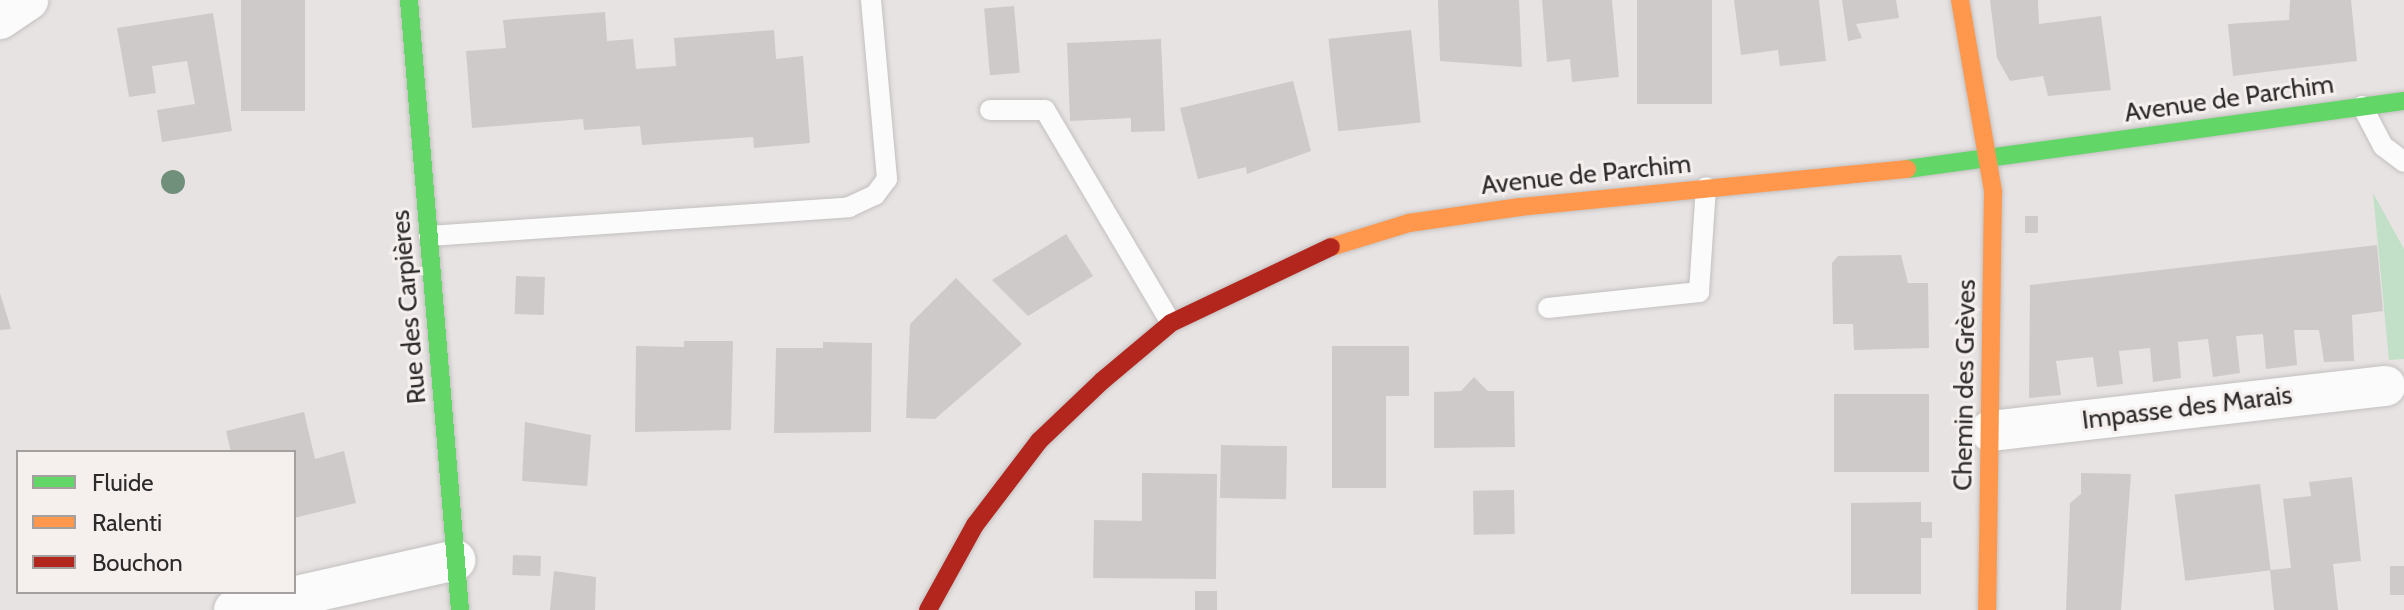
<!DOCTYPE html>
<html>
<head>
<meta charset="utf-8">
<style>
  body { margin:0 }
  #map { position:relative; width:2404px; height:610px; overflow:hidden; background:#e7e3e2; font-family:Cabin,sans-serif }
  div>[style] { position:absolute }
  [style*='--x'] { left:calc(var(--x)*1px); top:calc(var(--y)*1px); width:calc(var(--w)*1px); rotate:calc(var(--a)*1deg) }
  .green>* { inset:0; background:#c2dfc7 }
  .building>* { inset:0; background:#cdcac9; transform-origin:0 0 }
  .roads { filter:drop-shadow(0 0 2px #c3c0c0) drop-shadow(0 0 2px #c3c0c0) }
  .lane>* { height:20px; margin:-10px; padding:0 10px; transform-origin:10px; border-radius:10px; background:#fbfbfb }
  .street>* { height:40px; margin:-20px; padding:0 20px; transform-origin:20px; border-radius:20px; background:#fbfbfb }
  .fast>* { height:18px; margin:-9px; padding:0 9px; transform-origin:9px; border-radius:9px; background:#63d668 }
  .slow>* { height:18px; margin:-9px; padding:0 9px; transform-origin:9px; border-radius:9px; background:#ff974d }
  .jam>* { height:18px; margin:-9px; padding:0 9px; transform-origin:9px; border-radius:9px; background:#b3261e }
  .trees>* { width:24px; height:24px; margin:-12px; border-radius:50%; background:#71907c }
  span { translate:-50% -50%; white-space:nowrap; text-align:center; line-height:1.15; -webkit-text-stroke:6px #f5efee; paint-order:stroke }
  .street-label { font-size:26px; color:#2c2a2a }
  .legend { position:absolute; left:16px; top:450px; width:280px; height:144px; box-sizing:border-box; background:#f5efee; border:2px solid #a5a0a0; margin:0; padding:10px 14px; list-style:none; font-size:24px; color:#2c2a2a }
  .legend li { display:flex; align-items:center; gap:16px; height:40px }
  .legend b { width:40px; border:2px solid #a5a0a0 }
</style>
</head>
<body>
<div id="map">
  <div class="green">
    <i style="clip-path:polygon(2373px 193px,2404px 249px,2404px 359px,2389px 360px)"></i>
  </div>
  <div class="building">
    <i style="left:241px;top:0;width:64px;height:111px"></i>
    <i style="clip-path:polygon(1438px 0,1519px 0,1522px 67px,1440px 61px)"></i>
    <i style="clip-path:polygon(1542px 0,1612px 0,1619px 77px,1572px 82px,1570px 59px,1547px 62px)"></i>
    <i style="left:1637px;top:0;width:75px;height:104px"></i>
    <i style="clip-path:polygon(1734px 0,1819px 0,1826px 61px,1780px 66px,1778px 50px,1741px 55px)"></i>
    <i style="clip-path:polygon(1842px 0,1896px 0,1899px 18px,1856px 24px,1862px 38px,1848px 41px)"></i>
    <i style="clip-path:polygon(1990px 0,2038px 0,2039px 24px,2101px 16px,2111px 90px,2048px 96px,2043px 76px,2010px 81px,1997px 58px)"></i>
    <i style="clip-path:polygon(2290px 0,2351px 0,2357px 61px,2233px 76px,2228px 24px,2289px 20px)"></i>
    <i style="left:1014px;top:6px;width:67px;height:30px;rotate:85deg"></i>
    <i style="clip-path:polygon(605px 12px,607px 41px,633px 39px,636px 69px,676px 66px,674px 38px,774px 30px,776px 59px,803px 56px,810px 143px,754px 148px,753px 137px,642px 145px,640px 126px,584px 130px,583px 119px,472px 128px,466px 51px,506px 48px,503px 20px)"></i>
    <i style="clip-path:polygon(213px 13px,232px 131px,162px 142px,157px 110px,195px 104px,187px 61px,152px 66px,156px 93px,129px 97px,117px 28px)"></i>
    <i style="left:1411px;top:30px;width:93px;height:83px;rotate:84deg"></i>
    <i style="clip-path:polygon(1161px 39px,1165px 131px,1131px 132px,1131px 118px,1070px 121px,1067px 43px)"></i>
    <i style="clip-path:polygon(1293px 81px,1311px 151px,1247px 174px,1246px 167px,1198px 179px,1180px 108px)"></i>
    <i style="left:2025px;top:216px;width:13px;height:17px"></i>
    <i style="clip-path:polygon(1066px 234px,1093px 276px,1028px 316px,992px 280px)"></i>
    <i style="clip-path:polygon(2377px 245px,2383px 311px,2352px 315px,2354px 361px,2324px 362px,2319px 330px,2294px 330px,2297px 365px,2266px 369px,2263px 334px,2236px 336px,2240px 373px,2213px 377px,2208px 339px,2178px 342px,2181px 378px,2153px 382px,2150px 348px,2119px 351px,2123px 384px,2097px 387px,2093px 357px,2056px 361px,2061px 395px,2029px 398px,2030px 285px)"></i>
    <i style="clip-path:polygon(1901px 255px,1908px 283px,1928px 283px,1929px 348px,1854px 350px,1853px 324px,1833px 324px,1832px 263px,1838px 256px)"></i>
    <i style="left:516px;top:276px;width:29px;height:38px;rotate:2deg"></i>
    <i style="clip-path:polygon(956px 278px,1022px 344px,935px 419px,906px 418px,910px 324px)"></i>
    <i style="clip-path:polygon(0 293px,11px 329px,0 330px)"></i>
    <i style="clip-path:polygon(684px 341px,733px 341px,731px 430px,635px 432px,636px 346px,684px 347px)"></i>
    <i style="clip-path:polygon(823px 342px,872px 343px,871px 432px,774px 433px,776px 348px,823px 348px)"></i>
    <i style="clip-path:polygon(1332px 346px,1409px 346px,1409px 396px,1386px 396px,1386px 488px,1332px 488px)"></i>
    <i style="clip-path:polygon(1474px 377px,1488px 391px,1514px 391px,1515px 447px,1434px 448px,1434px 392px,1461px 391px)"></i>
    <i style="left:1834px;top:394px;width:95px;height:78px"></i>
    <i style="clip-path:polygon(304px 412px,315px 459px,344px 451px,356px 503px,294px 518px,294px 452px,231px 452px,226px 431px)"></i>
    <i style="clip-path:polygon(525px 422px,591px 435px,587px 486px,522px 481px)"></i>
    <i style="left:1221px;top:445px;width:66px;height:53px;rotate:1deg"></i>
    <i style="clip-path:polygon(1142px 473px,1217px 474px,1216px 579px,1093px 578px,1094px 520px,1142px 521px)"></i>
    <i style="clip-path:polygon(2081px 473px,2131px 474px,2121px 610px,2066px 610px,2070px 503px,2081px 494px)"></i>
    <i style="clip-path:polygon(2352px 477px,2361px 561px,2333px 564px,2338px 610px,2274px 610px,2270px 570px,2291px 568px,2283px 499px,2311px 496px,2309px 482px)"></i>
    <i style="left:2260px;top:484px;width:87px;height:86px;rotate:83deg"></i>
    <i style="left:1514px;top:490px;width:44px;height:41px;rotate:89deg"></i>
    <i style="clip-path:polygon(1921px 502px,1921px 522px,1932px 522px,1932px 538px,1921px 538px,1921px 594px,1851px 594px,1851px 503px)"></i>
    <i style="left:513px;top:555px;width:28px;height:20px;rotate:2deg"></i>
    <i style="left:2390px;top:566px;width:14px;height:29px"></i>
    <i style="clip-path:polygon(554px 571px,596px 577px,595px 610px,550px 610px)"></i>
    <i style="left:1195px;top:591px;width:22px;height:19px"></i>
  </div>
  <div class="roads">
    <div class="lane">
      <i style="--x:2362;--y:106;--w:45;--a:62.3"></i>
      <i style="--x:2383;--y:146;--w:26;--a:37"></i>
      <i style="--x:990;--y:110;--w:55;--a:0"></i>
      <i style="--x:1045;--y:110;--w:247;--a:59.4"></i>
      <i style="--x:429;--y:236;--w:421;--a:-3.9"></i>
      <i style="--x:849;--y:207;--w:29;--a:-25"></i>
      <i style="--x:875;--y:195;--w:20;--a:-53"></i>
      <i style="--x:887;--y:179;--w:180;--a:-95.1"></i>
      <i style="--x:1548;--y:308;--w:152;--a:-6"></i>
      <i style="--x:1699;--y:292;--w:105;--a:-86.2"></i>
    </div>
    <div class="street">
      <i style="--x:0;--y:19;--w:34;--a:-34"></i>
      <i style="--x:1990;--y:431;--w:398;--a:-6.5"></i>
      <i style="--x:234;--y:610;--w:227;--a:-12.7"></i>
    </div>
    <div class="fast">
      <i style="--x:409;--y:0;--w:612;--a:85.22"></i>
      <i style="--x:1907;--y:169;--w:502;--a:-7.79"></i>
    </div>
    <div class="slow">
      <i style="--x:1960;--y:0;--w:194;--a:80.2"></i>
      <i style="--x:1993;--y:191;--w:419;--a:90.8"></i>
      <i style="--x:1331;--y:247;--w:82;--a:-17.1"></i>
      <i style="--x:1409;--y:223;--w:112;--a:-8.2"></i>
      <i style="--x:1520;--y:207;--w:389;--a:-5.6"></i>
    </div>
    <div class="jam">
      <i style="--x:928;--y:610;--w:97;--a:-61.1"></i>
      <i style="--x:975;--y:525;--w:106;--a:-52.7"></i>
      <i style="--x:1039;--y:441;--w:87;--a:-43.6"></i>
      <i style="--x:1102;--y:381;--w:90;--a:-40"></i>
      <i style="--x:1171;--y:323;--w:177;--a:-25.4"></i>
    </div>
  </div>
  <div class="trees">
    <i style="left:173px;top:182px"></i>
  </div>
  <div class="street-label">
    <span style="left:2229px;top:99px;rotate:-8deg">Avenue de Parchim</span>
    <span style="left:1586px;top:175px;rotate:-6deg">Avenue de Parchim</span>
    <span style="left:409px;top:307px;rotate:-95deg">Rue des Carpières</span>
    <span style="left:1965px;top:385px;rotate:-89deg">Chemin des Grèves</span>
    <span style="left:2187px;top:408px;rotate:-7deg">Impasse des Marais</span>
  </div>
  <ul class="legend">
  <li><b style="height:10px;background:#63d668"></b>Fluide</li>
  <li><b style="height:10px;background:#ff974d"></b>Ralenti</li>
  <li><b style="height:10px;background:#b3261e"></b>Bouchon</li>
  </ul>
</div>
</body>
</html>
